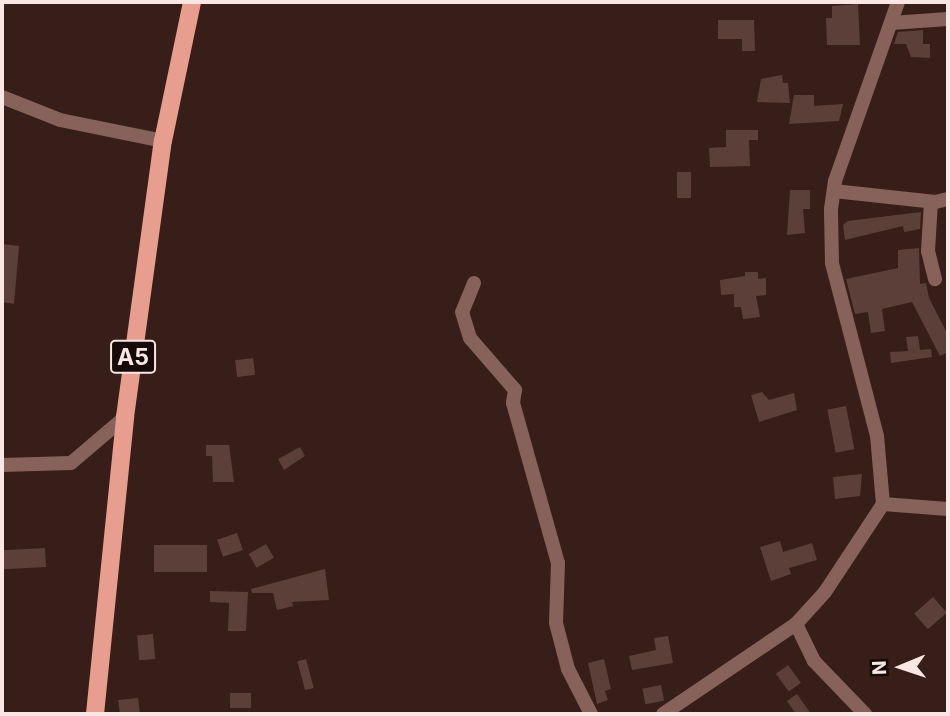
<!DOCTYPE html>
<html>
<head>
<meta charset="utf-8">
<style>
  body { margin:0 }
  #map { position:relative; width:950px; height:716px; overflow:hidden; background:#371e18; font-family:Inter,sans-serif }
  div>[style] { position:absolute }
  [style*='--x'] { left:calc(var(--x)*1px); top:calc(var(--y)*1px); width:calc(var(--w)*1px); rotate:calc(var(--a)*1deg) }
  .building>* { inset:0; background:#5c3f39; transform-origin:0 0 }
  .minor>* { height:14px; margin:-7px; padding:0 7px; transform-origin:7px; border-radius:7px; background:#86625a }
  .major>* { height:18px; margin:-9px; padding:0 9px; transform-origin:9px; border-radius:9px; background:#e79e8e }
  span { translate:-50% -50%; white-space:nowrap; text-align:center; line-height:1.15; -webkit-text-stroke:6px #170b09; paint-order:stroke }
  .shield-label span { padding:2px 5px; background:#170b09; border:2px solid; border-radius:5px; -webkit-text-stroke-width:0 }
  .shield-label { font-size:23px; color:#fae7e3; font-weight:700 }
  .frame { position:absolute; inset:0; border:4px solid #fae7e3; pointer-events:none }
  .north { position:absolute; left:866px; top:632px; width:70px; height:70px; -webkit-text-stroke:5px #170b09; paint-order:stroke; rotate:268deg; font-size:19px; font-weight:700; line-height:28px; text-align:center; color:#fae7e3 }
  .north::after { content:''; display:block; margin:auto; width:24px; height:32px; background:#fae7e3; clip-path:polygon(50% 0,100% 100%,50% 72%,0 100%) }
</style>
</head>
<body>
<div id="map">
  <div class="building">
    <i style="clip-path:polygon(858px 4px,860px 45px,827px 45px,826px 18px,832px 18px,832px 6px)"></i>
    <i style="clip-path:polygon(718px 20px,754px 20px,755px 51px,742px 51px,742px 39px,718px 39px)"></i>
    <i style="clip-path:polygon(923px 30px,923px 44px,930px 44px,930px 58px,911px 57px,906px 44px,894px 44px,898px 32px)"></i>
    <i style="clip-path:polygon(782px 75px,783px 83px,788px 83px,790px 103px,757px 102px,761px 79px)"></i>
    <i style="clip-path:polygon(794px 95px,814px 95px,814px 106px,843px 104px,839px 121px,789px 124px)"></i>
    <i style="clip-path:polygon(726px 130px,758px 130px,758px 140px,749px 140px,750px 166px,710px 167px,709px 148px,726px 147px)"></i>
    <i style="left:677px;top:172px;width:14px;height:26px"></i>
    <i style="clip-path:polygon(790px 190px,810px 190px,810px 209px,803px 209px,805px 233px,787px 235px)"></i>
    <i style="clip-path:polygon(921px 212px,920px 229px,904px 232px,903px 226px,845px 240px,843px 225px,848px 221px)"></i>
    <i style="clip-path:polygon(2px 244px,19px 246px,14px 304px,2px 302px)"></i>
    <i style="clip-path:polygon(919px 248px,920px 284px,926px 283px,929px 298px,948px 335px,948px 352px,940px 356px,912px 302px,882px 309px,885px 331px,871px 333px,868px 312px,855px 314px,846px 279px,898px 268px,898px 250px)"></i>
    <i style="clip-path:polygon(745px 272px,758px 272px,758px 279px,766px 278px,766px 295px,756px 296px,760px 317px,743px 319px,741px 307px,734px 307px,734px 294px,721px 295px,720px 280px,745px 276px)"></i>
    <i style="clip-path:polygon(918px 336px,920px 350px,931px 349px,932px 357px,891px 363px,890px 352px,908px 351px,906px 337px)"></i>
    <i style="left:253px;top:358px;width:17px;height:18px;rotate:83deg"></i>
    <i style="clip-path:polygon(762px 392px,769px 400px,794px 393px,797px 410px,759px 422px,751px 395px)"></i>
    <i style="left:846px;top:406px;width:44px;height:19px;rotate:79deg"></i>
    <i style="clip-path:polygon(206px 445px,229px 445px,234px 482px,213px 482px,212px 456px,206px 456px)"></i>
    <i style="clip-path:polygon(300px 447px,305px 456px,284px 470px,278px 459px)"></i>
    <i style="clip-path:polygon(862px 474px,860px 496px,835px 499px,833px 477px)"></i>
    <i style="left:237px;top:533px;width:18px;height:21px;rotate:71deg"></i>
    <i style="clip-path:polygon(780px 541px,783px 552px,812px 543px,817px 560px,789px 568px,791px 574px,771px 581px,760px 547px)"></i>
    <i style="left:266px;top:544px;width:16px;height:20px;rotate:60deg"></i>
    <i style="left:207px;top:545px;width:27px;height:53px;rotate:90deg"></i>
    <i style="left:45px;top:548px;width:19px;height:43px;rotate:87deg"></i>
    <i style="clip-path:polygon(325px 569px,329px 600px,292px 602px,293px 606px,277px 610px,273px 593px,252px 593px,251px 589px)"></i>
    <i style="clip-path:polygon(210px 591px,248px 592px,246px 631px,228px 631px,229px 603px,210px 602px)"></i>
    <i style="left:933px;top:597px;width:21px;height:25px;rotate:49deg"></i>
    <i style="left:153px;top:634px;width:25px;height:16px;rotate:85deg"></i>
    <i style="clip-path:polygon(668px 636px,673px 663px,632px 670px,629px 656px,656px 650px,654px 638px)"></i>
    <i style="left:306px;top:659px;width:30px;height:9px;rotate:75deg"></i>
    <i style="clip-path:polygon(604px 659px,611px 689px,605px 691px,608px 700px,597px 704px,588px 663px)"></i>
    <i style="left:788px;top:665px;width:22px;height:15px;rotate:54deg"></i>
    <i style="left:661px;top:685px;width:16px;height:19px;rotate:79deg"></i>
    <i style="left:251px;top:693px;width:15px;height:21px;rotate:90deg"></i>
    <i style="clip-path:polygon(797px 694px,811px 714px,796px 714px,787px 701px)"></i>
    <i style="clip-path:polygon(138px 698px,140px 714px,120px 714px,118px 700px)"></i>
  </div>
  <div class="minor">
    <i style="--x:891;--y:23;--w:57;--a:-4"></i>
    <i style="--x:2;--y:97;--w:62;--a:21.6"></i>
    <i style="--x:60;--y:120;--w:105;--a:11.5"></i>
    <i style="--x:834;--y:191;--w:102;--a:6.2"></i>
    <i style="--x:935;--y:202;--w:13;--a:-13"></i>
    <i style="--x:931;--y:202;--w:49;--a:93.5"></i>
    <i style="--x:928;--y:251;--w:29;--a:76"></i>
    <i style="--x:474;--y:283;--w:31;--a:112"></i>
    <i style="--x:462;--y:312;--w:27;--a:73"></i>
    <i style="--x:470;--y:338;--w:69;--a:49.1"></i>
    <i style="--x:515;--y:390;--w:13;--a:99"></i>
    <i style="--x:513;--y:403;--w:166;--a:74.3"></i>
    <i style="--x:558;--y:563;--w:60;--a:91.9"></i>
    <i style="--x:556;--y:623;--w:48;--a:75.4"></i>
    <i style="--x:568;--y:669;--w:51;--a:62.9"></i>
    <i style="--x:2;--y:465;--w:69;--a:-1.7"></i>
    <i style="--x:71;--y:463;--w:71;--a:-40.4"></i>
    <i style="--x:883;--y:504;--w:65;--a:4.4"></i>
    <i style="--x:796;--y:624;--w:41;--a:64.1"></i>
    <i style="--x:814;--y:661;--w:74;--a:46.1"></i>
    <i style="--x:663;--y:714;--w:161;--a:-34.1"></i>
    <i style="--x:796;--y:624;--w:43;--a:-47.8"></i>
    <i style="--x:825;--y:592;--w:105;--a:-56.6"></i>
    <i style="--x:883;--y:504;--w:68;--a:-95"></i>
    <i style="--x:877;--y:436;--w:179;--a:-104.6"></i>
    <i style="--x:832;--y:263;--w:54;--a:-91.1"></i>
    <i style="--x:831;--y:209;--w:28;--a:-82"></i>
    <i style="--x:835;--y:181;--w:190;--a:-70.6"></i>
  </div>
  <div class="major">
    <i style="--x:95;--y:714;--w:299;--a:-84.2"></i>
    <i style="--x:125;--y:417;--w:279;--a:-82.2"></i>
    <i style="--x:163;--y:141;--w:142;--a:-78.2"></i>
  </div>
  <div class="shield-label">
    <span style="left:133px;top:357px">A5</span>
  </div>
  <div class="frame"></div>
  <div class="north">N</div>
</div>
</body>
</html>
